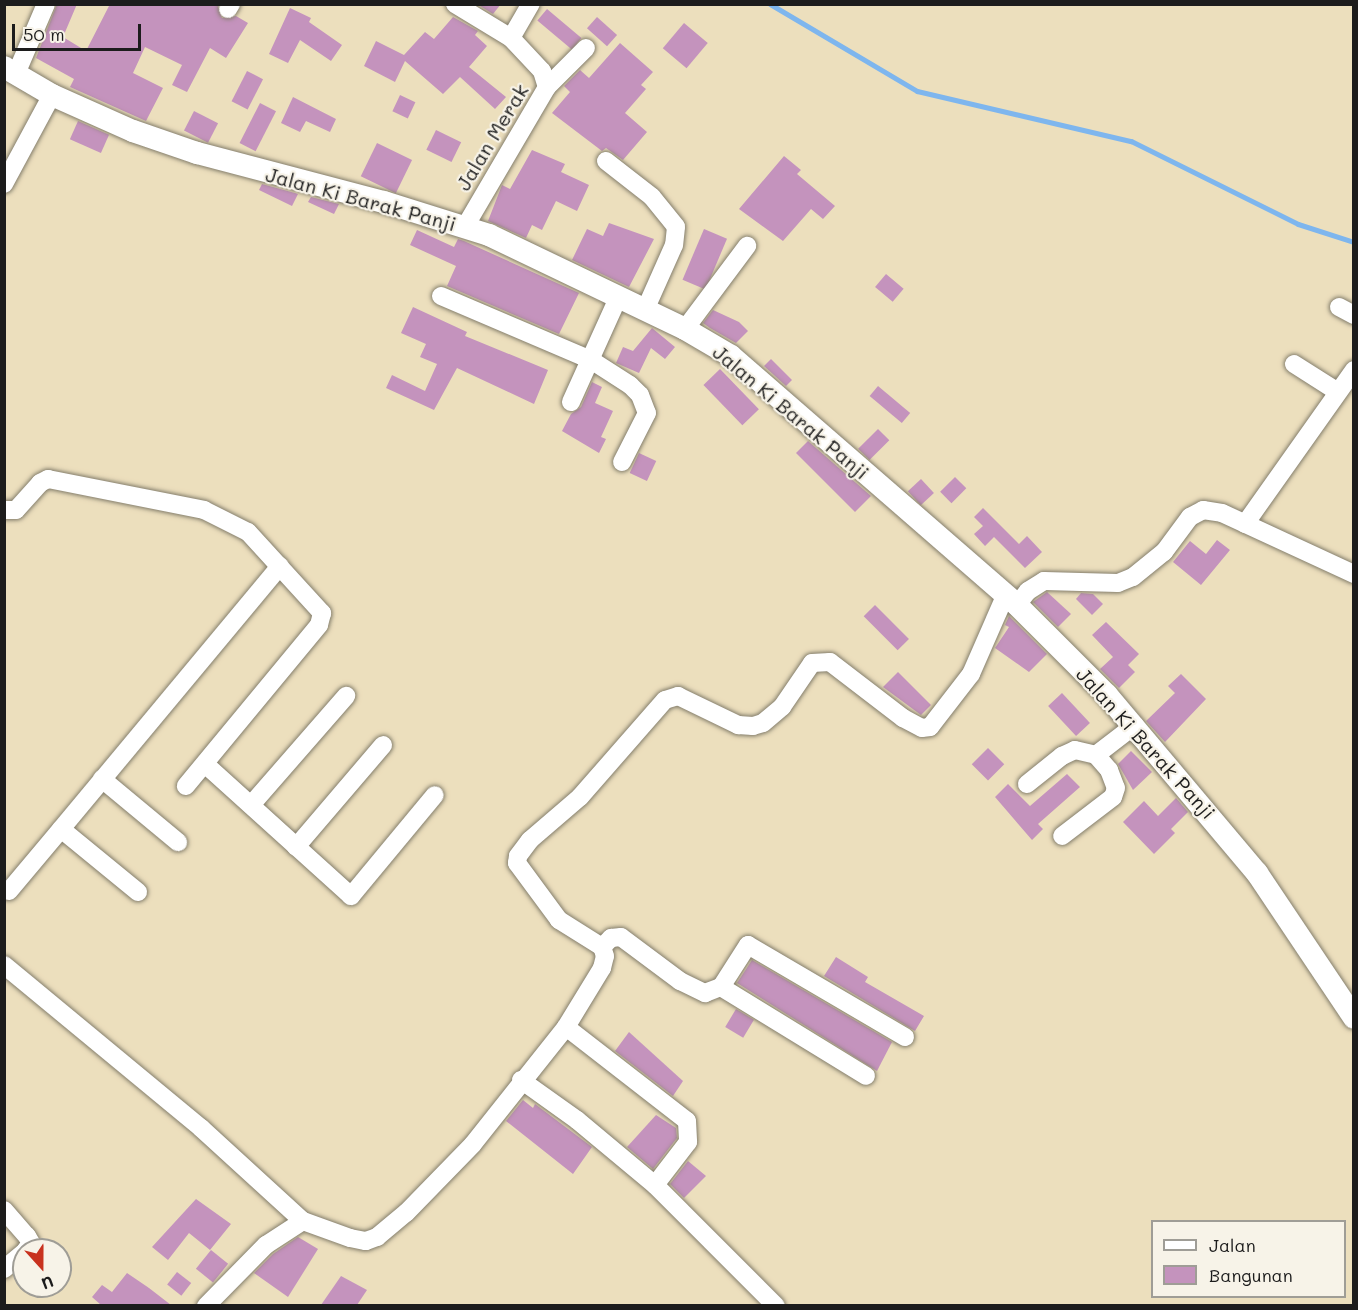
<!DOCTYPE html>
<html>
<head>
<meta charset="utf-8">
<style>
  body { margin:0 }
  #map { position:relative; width:1358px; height:1310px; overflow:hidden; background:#ecdfbd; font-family:Mali,sans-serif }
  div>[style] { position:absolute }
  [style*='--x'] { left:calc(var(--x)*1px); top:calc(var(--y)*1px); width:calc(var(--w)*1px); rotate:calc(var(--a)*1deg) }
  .stream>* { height:5px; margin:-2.5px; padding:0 2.5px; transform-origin:2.5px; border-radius:2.5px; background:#7eb6ee }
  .building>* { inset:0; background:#c493bd; transform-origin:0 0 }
  .roads { filter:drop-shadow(0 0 2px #847e6c) drop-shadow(0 0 2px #847e6c) }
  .minor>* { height:18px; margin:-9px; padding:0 9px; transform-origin:9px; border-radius:9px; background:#fff }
  .tertiary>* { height:22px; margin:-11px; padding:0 11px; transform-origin:11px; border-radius:11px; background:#fff }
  span { translate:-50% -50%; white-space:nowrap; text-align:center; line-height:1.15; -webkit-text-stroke:4.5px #f7f3e8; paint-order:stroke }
  .street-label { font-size:20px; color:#1c1c1c }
  .frame { position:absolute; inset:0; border:6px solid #1c1c1c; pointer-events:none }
  .legend { position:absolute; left:1151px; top:1220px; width:195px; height:78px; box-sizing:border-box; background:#f7f3e8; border:2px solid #9f9d96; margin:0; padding:8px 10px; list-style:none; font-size:18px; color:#1c1c1c }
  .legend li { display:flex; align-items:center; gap:12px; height:30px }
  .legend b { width:30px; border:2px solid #9f9d96 }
  .north { position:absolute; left:12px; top:1238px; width:60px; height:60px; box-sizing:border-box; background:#f7f3e8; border:2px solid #9f9d96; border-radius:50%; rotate:159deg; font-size:16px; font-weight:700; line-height:24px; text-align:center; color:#1c1c1c }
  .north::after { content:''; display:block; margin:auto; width:21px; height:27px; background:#c8321e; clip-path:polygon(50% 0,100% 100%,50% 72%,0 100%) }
  .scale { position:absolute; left:12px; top:24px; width:129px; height:27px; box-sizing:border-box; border:3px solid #1c1c1c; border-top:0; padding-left:8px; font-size:18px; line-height:21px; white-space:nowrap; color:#1c1c1c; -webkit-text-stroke:4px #f7f3e8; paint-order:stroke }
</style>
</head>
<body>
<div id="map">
  <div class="stream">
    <i style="--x:770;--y:4;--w:171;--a:30.6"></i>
    <i style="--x:917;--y:91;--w:220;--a:13.2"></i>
    <i style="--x:1131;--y:141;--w:186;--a:26.4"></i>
    <i style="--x:1298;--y:224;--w:59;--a:17.8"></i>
  </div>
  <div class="building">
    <i style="clip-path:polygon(57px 4px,77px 4px,63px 37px,86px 51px,110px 4px,217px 4px,222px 18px,236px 16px,248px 23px,226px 58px,210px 48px,187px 92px,172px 85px,182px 65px,145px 47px,133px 73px,163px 88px,146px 121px,70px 87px,74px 79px,36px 58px)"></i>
    <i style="clip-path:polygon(477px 4px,501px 4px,493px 14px)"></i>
    <i style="clip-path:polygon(290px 8px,311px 18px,309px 22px,342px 45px,331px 61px,300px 40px,288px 63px,269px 54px)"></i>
    <i style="left:547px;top:9px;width:45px;height:15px;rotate:40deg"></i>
    <i style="clip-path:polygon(453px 17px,478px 31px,475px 35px,487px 46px,469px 67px,506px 97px,495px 109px,460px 77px,443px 94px,405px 61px,395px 82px,364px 66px,376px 41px,404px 55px,425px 32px,434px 39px)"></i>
    <i style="left:597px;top:17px;width:27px;height:15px;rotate:42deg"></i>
    <i style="left:684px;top:23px;width:31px;height:33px;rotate:40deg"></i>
    <i style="clip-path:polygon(620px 43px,653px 72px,641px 85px,646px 89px,625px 113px,647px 132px,623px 160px,606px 148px,602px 151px,552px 113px,570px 92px,564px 86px,580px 70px,589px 78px)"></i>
    <i style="left:247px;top:71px;width:18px;height:34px;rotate:27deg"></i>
    <i style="left:400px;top:95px;width:17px;height:18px;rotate:25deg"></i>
    <i style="clip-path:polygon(293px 97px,336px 119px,330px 132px,306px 121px,300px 132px,281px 123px)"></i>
    <i style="left:260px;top:103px;width:18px;height:45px;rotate:27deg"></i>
    <i style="left:194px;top:111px;width:27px;height:22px;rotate:27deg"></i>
    <i style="left:78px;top:121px;width:34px;height:20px;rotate:24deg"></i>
    <i style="left:436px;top:130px;width:28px;height:22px;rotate:26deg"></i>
    <i style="left:377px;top:143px;width:39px;height:37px;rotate:26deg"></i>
    <i style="clip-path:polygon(532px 150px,565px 164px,561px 172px,589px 185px,577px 211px,556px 201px,542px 230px,532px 225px,526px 238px,488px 221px,502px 185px,510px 189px)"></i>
    <i style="clip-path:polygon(784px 156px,801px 170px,797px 174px,835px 206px,823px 219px,811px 209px,783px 241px,739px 209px)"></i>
    <i style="clip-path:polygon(262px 184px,295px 193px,298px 194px,292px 206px,259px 190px)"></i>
    <i style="clip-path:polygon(311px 197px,339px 204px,334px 214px,308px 202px)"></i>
    <i style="clip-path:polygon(609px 223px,654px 239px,629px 287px,572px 260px,587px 229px,603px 236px)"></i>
    <i style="left:704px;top:229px;width:25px;height:55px;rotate:23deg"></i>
    <i style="clip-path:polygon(417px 230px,454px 247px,458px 239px,464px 241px,579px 293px,559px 334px,447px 286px,456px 266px,410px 245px)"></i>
    <i style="left:886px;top:274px;width:23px;height:17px;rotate:40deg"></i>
    <i style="clip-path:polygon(413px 307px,467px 332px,465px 336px,548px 370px,534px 404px,457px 368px,434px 410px,386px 388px,392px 375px,425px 391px,437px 364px,420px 357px,426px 344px,401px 333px)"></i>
    <i style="clip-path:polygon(713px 310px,739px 322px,748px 331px,736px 343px,710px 328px,703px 323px)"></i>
    <i style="clip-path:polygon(652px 328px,675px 347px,665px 359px,651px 348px,639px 373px,616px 363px,623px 347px,633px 351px)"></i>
    <i style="clip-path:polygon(771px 359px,792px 380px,786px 386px,764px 366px)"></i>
    <i style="left:720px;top:369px;width:56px;height:23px;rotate:46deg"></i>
    <i style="clip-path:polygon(592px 382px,602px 387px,595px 403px,613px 411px,601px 437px,606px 439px,599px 453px,562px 431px,571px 414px,581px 407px)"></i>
    <i style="left:878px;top:386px;width:42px;height:13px;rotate:40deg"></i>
    <i style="left:878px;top:429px;width:16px;height:28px;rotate:45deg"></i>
    <i style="clip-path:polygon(808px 441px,871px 496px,855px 512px,796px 453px)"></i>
    <i style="left:639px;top:453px;width:19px;height:22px;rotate:25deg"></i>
    <i style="left:955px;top:477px;width:16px;height:21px;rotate:45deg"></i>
    <i style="left:921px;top:479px;width:19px;height:18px;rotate:47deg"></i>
    <i style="clip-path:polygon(983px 508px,1019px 544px,1027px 536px,1042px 552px,1025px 568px,994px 537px,985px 546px,974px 534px,983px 526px,974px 517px)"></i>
    <i style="clip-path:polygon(1217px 540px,1230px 550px,1201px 585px,1173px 562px,1190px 541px,1206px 554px)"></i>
    <i style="clip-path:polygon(1047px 592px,1071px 614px,1058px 627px,1033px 602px)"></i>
    <i style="clip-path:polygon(1081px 593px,1093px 594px,1103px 604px,1092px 615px,1076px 599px)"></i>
    <i style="left:875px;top:605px;width:48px;height:16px;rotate:45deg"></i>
    <i style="clip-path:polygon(1009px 616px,1047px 654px,1029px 672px,995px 648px,1009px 627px,1005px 625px)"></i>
    <i style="clip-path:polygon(1106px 622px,1139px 654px,1128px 665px,1135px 672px,1119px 688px,1100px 669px,1113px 657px,1092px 635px)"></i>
    <i style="clip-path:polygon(898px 672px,931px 705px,921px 715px,883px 687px)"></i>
    <i style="clip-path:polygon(1181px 674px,1206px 699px,1165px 742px,1146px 721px,1175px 693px,1168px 686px)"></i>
    <i style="left:1062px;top:693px;width:41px;height:19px;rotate:47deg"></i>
    <i style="left:988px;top:748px;width:23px;height:23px;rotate:45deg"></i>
    <i style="clip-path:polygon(1131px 751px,1152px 772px,1133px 790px,1118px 764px)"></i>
    <i style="clip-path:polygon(1067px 774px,1080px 787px,1038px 824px,1043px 829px,1032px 840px,995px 797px,1008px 784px,1030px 806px)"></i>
    <i style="clip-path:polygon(1176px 798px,1188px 812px,1171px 829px,1175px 833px,1154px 854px,1123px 822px,1144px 801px,1158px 816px)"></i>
    <i style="clip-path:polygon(836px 957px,868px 977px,865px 982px,924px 1016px,915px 1031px,824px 976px)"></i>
    <i style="clip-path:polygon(752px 960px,892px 1042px,877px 1071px,737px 983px)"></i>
    <i style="left:736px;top:1009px;width:21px;height:21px;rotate:31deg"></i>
    <i style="clip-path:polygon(629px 1032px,683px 1081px,673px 1096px,615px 1051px)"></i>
    <i style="clip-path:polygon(523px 1100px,533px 1108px,535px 1104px,592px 1147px,573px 1174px,506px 1121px)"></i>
    <i style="clip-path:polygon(656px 1115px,676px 1128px,677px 1138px,653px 1169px,627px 1147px)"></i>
    <i style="clip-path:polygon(688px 1161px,706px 1176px,684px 1198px,670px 1184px)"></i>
    <i style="clip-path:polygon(196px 1199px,231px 1224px,210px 1250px,189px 1233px,168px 1260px,152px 1247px)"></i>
    <i style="clip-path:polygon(298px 1237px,318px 1249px,288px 1297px,254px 1273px,273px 1254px)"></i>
    <i style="left:211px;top:1250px;width:22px;height:24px;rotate:39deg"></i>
    <i style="left:177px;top:1272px;width:18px;height:16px;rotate:38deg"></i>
    <i style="clip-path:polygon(127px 1273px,149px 1288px,171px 1305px,101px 1305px,92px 1297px,102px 1285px,112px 1292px)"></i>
    <i style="clip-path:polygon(341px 1276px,367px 1290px,357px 1305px,321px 1305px)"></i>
  </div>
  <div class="roads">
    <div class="minor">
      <i style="--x:455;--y:4;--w:66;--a:31.3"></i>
      <i style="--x:511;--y:38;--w:45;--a:46.8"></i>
      <i style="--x:542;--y:71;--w:17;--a:73"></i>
      <i style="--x:547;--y:87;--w:162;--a:120.4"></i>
      <i style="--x:228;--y:9;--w:6;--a:-59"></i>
      <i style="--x:511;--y:38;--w:39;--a:-60"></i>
      <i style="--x:16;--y:74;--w:76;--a:-66.8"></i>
      <i style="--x:547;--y:87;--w:55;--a:-45"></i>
      <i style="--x:606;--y:161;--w:58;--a:38"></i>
      <i style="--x:652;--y:197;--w:38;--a:51"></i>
      <i style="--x:676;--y:227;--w:18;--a:96"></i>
      <i style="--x:674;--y:245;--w:71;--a:114"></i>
      <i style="--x:4;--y:184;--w:101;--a:-61.7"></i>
      <i style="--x:441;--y:296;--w:163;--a:23.1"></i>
      <i style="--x:591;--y:360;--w:46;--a:32.7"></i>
      <i style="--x:630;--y:385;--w:14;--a:45"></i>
      <i style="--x:640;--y:395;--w:19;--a:69"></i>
      <i style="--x:647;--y:413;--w:55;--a:117"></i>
      <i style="--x:1339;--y:307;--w:17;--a:28"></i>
      <i style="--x:685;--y:329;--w:104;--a:-53.2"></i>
      <i style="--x:1294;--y:364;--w:52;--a:32.5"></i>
      <i style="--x:571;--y:402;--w:114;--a:-65.7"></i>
      <i style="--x:4;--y:510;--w:12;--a:0"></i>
      <i style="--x:16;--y:510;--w:36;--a:-48"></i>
      <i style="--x:40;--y:483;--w:9;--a:-27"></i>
      <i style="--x:48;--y:479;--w:159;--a:11.2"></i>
      <i style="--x:204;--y:510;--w:49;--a:26.6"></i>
      <i style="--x:248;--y:532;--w:110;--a:47.6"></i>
      <i style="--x:322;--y:613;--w:12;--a:104"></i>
      <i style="--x:319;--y:625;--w:209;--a:129.6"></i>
      <i style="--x:1245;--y:524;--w:189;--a:-54.7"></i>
      <i style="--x:1017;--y:605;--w:18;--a:-52"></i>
      <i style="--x:1028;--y:591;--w:19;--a:-32"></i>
      <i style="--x:1044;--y:581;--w:74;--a:1.5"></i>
      <i style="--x:1118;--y:583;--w:16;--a:-22"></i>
      <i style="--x:1133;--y:577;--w:40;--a:-39"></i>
      <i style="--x:1164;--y:552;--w:44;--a:-53.4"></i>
      <i style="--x:1190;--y:517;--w:15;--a:-28"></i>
      <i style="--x:1203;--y:510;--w:19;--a:9"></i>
      <i style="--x:1222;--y:513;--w:145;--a:24.8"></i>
      <i style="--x:1096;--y:755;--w:49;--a:-37.6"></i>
      <i style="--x:205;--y:764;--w:197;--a:42.1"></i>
      <i style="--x:351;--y:896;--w:131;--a:-50.3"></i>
      <i style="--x:102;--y:779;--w:99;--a:39.7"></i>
      <i style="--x:1027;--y:784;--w:45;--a:-38.7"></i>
      <i style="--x:1062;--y:756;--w:14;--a:-25"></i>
      <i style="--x:1075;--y:750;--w:22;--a:13"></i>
      <i style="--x:1096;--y:755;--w:20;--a:49"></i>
      <i style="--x:1109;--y:770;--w:19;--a:69"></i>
      <i style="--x:1116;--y:788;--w:9;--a:108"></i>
      <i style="--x:1113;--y:797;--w:64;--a:142.6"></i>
      <i style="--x:251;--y:805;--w:145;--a:-48.9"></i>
      <i style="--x:296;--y:847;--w:134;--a:-49.5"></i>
      <i style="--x:9;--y:891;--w:81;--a:-50"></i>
      <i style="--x:138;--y:892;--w:99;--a:-140.7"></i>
      <i style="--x:61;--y:829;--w:342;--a:-50.2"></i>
      <i style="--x:602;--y:947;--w:13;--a:-45"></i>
      <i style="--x:611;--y:938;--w:10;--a:-6"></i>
      <i style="--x:621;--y:937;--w:74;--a:36.7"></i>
      <i style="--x:680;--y:981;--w:28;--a:26"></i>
      <i style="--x:705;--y:993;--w:17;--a:-21"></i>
      <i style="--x:721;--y:987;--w:50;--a:-57.3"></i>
      <i style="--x:748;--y:945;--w:182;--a:30.4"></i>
      <i style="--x:4;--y:965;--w:256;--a:39.6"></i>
      <i style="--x:201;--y:1128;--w:138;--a:42.4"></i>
      <i style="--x:303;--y:1221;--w:50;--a:19.9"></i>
      <i style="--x:350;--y:1238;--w:16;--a:11"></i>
      <i style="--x:366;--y:1241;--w:12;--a:-20"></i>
      <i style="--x:377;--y:1237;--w:38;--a:-40"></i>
      <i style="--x:406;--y:1213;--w:96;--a:-45.8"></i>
      <i style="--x:473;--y:1144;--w:149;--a:-51.5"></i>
      <i style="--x:566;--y:1027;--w:69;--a:-58.6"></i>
      <i style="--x:602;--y:968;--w:12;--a:-76"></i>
      <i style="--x:605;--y:956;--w:9;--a:-108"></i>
      <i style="--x:602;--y:947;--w:51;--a:-147.9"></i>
      <i style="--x:559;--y:920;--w:71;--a:-126.4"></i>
      <i style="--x:517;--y:863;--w:7;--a:-82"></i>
      <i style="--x:518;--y:856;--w:20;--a:-53"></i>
      <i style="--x:530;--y:840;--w:66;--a:-40.7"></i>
      <i style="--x:580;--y:797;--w:129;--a:-48.8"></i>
      <i style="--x:665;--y:700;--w:14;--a:-17"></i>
      <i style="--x:678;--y:696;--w:67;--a:25.8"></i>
      <i style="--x:738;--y:725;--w:15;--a:4"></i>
      <i style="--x:753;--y:726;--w:10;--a:-17"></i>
      <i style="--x:763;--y:723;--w:25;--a:-40"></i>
      <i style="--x:782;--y:707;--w:53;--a:-55.7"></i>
      <i style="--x:812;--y:663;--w:18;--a:-3"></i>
      <i style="--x:830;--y:662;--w:92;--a:37.5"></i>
      <i style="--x:903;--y:718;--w:21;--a:28"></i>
      <i style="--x:922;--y:728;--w:8;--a:-7"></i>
      <i style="--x:930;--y:727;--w:67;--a:-52.3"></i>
      <i style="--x:971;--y:674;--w:85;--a:-66.4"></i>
      <i style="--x:721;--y:987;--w:170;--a:31.5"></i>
      <i style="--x:566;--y:1027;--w:153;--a:37.8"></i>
      <i style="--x:687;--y:1121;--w:21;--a:87"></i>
      <i style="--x:688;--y:1142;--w:54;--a:127.5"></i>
      <i style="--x:521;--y:1080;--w:69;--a:35.5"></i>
      <i style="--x:577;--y:1120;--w:102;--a:39.8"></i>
      <i style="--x:655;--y:1185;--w:171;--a:45"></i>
      <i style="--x:4;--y:1210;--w:35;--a:49"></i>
      <i style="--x:27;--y:1236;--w:8;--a:60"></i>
      <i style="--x:31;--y:1243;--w:9;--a:126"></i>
      <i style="--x:4;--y:1269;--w:26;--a:-40"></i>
      <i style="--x:206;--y:1306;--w:86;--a:-45.5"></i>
      <i style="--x:266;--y:1245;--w:44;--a:-33"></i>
    </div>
    <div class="tertiary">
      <i style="--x:4;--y:67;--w:56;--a:30.3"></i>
      <i style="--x:52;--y:95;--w:89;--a:24"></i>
      <i style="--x:133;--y:131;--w:68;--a:19"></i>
      <i style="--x:197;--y:153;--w:193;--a:14.7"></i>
      <i style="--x:384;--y:202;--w:110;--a:17.4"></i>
      <i style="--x:489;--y:235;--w:217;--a:25.6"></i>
      <i style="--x:685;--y:329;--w:53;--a:30.4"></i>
      <i style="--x:731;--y:356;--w:379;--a:41"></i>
      <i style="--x:1017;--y:605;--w:127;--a:45"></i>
      <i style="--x:1107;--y:695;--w:233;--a:49.9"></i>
      <i style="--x:1257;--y:873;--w:174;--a:56.2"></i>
    </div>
  </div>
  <div class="street-label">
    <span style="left:492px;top:137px;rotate:-59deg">Jalan Merak</span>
    <span style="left:361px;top:199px;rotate:15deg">Jalan Ki Barak Panji</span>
    <span style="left:791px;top:412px;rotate:40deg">Jalan Ki Barak Panji</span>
    <span style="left:1146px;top:743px;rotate:48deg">Jalan Ki Barak Panji</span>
  </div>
  <div class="frame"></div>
  <ul class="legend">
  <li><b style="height:8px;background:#fff"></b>Jalan</li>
  <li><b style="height:16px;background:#c493bd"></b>Bangunan</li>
  </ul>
  <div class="north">U</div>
  <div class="scale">50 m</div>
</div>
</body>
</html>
